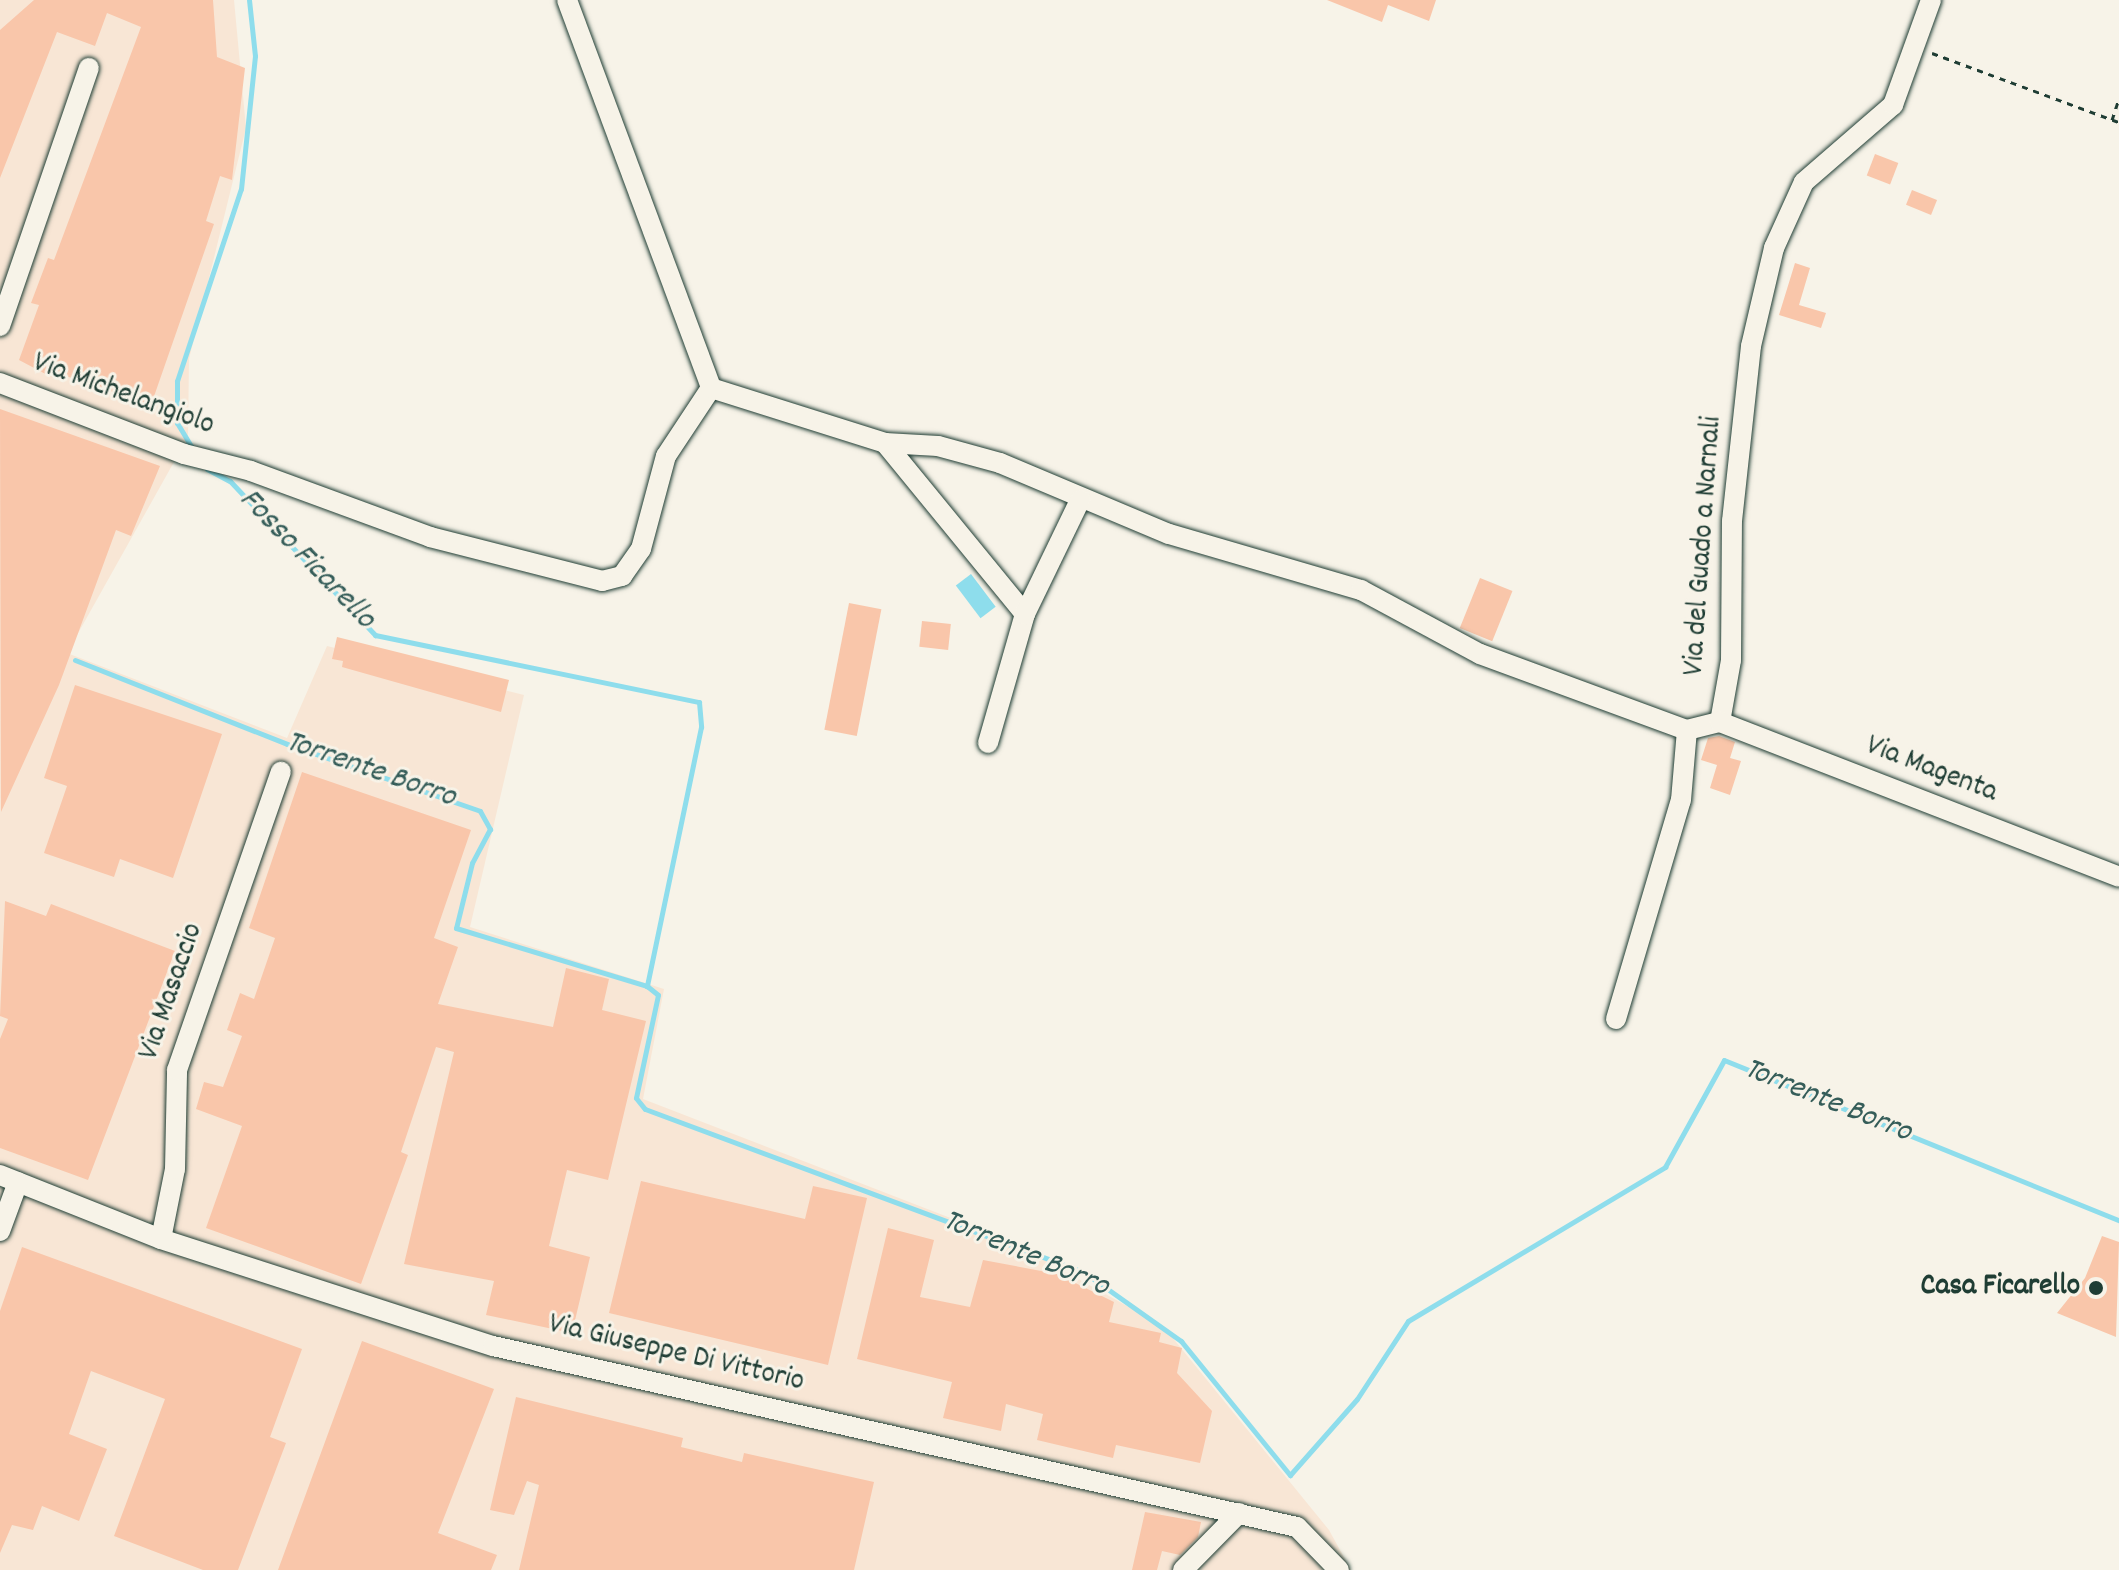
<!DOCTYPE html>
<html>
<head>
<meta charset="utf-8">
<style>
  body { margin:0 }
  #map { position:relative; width:2119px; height:1570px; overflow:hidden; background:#f7f3e8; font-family:Dekko,sans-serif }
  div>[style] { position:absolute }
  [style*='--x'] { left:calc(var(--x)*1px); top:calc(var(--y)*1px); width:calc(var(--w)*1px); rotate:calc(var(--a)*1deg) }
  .built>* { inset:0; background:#f8e6d5 }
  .water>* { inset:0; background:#8eddec; transform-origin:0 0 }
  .stream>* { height:5px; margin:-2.5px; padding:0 2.5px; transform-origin:2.5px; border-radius:2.5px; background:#8eddec }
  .building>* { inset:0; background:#f9c6aa; transform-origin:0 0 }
  .path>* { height:3px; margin-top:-1.5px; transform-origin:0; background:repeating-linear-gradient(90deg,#1f3d34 0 6px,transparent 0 12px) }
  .roads { filter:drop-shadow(0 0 2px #1f3d34) drop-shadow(0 0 2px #1f3d34) }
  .minor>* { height:20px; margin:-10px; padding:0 10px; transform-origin:10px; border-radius:10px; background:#f7f3e8 }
  .dots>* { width:22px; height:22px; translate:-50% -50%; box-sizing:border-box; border:4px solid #f7f3e8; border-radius:50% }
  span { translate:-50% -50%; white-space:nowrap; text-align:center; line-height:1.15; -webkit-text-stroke:6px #f7f3e8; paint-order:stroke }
  .street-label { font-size:30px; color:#1f3d34 }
  .poi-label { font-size:30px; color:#1f3d34; font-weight:700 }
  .right { translate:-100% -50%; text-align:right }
  .water-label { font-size:32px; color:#355d59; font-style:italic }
</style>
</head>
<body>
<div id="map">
  <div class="built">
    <i style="clip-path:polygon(0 0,234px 0,246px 128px,189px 359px,188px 437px,67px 653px,287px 738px,327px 646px,524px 695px,470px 927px,664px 989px,643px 1099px,1010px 1241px,1163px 1326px,1329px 1530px,1351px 1570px,0 1570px)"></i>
  </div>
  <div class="water">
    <i style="left:971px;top:574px;width:41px;height:19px;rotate:53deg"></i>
  </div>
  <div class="stream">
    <i style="--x:194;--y:451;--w:33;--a:-121"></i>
    <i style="--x:177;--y:423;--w:42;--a:-90"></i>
    <i style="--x:177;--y:381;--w:202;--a:-71.6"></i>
    <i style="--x:241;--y:189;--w:134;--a:-84"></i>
    <i style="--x:255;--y:56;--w:56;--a:-96.1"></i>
    <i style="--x:207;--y:469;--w:26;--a:28"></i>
    <i style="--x:230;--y:481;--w:212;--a:46.7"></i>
    <i style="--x:375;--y:635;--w:331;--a:11.7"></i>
    <i style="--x:699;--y:702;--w:25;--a:85"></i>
    <i style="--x:701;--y:727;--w:265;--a:101.8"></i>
    <i style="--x:75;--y:660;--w:228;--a:21.6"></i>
    <i style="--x:287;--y:744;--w:204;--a:19.1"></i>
    <i style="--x:480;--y:811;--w:21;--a:61"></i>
    <i style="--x:490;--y:829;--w:38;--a:118"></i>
    <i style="--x:472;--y:863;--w:67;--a:103.8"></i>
    <i style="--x:456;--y:928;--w:200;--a:16.9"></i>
    <i style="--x:647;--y:986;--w:14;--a:39"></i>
    <i style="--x:658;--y:995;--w:105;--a:102.1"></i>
    <i style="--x:636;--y:1098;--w:14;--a:51"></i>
    <i style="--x:645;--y:1109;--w:470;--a:20.4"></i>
    <i style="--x:1085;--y:1273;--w:118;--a:35.3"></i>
    <i style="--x:1181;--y:1341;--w:173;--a:50.9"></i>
    <i style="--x:1290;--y:1475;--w:101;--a:-48.6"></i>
    <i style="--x:1357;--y:1399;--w:93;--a:-56.8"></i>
    <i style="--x:1408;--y:1321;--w:300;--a:-30.9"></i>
    <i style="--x:1665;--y:1167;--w:122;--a:-61.1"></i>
    <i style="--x:1724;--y:1060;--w:426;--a:22.1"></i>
  </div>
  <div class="building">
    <i style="clip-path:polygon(34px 0,213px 0,217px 57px,245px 68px,232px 180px,220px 176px,206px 221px,214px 224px,151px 405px,57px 373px,55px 379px,19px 360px,39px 305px,31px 303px,48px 258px,54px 260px,141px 27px,107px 13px,95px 46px,57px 32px,0 178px,0 30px)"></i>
    <i style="clip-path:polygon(1327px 0,1436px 0,1429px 21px,1388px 5px,1382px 22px)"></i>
    <i style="left:1875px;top:154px;width:25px;height:23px;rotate:21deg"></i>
    <i style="left:1912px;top:190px;width:27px;height:16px;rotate:22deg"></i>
    <i style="clip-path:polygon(1795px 263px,1810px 268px,1799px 305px,1826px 313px,1821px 328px,1779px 315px)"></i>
    <i style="clip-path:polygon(0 409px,160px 466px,131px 536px,116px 530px,59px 685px,1px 812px)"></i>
    <i style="left:1480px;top:578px;width:35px;height:54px;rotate:22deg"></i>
    <i style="left:849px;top:603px;width:33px;height:129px;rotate:11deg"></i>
    <i style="left:922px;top:621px;width:29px;height:26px;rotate:6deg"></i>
    <i style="clip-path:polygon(337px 637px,509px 680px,501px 712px,342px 667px,343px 661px,332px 659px)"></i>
    <i style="clip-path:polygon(75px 685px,222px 734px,173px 878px,120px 859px,114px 877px,44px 853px,67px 786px,44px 778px)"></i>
    <i style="clip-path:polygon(1719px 736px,1735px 742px,1730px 758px,1741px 761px,1730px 795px,1710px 788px,1717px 765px,1701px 760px,1708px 738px)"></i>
    <i style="clip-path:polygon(302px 772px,471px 830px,434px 938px,458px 947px,438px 1004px,553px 1027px,566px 968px,609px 979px,602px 1010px,646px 1021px,608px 1180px,567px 1170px,549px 1246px,590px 1257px,572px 1333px,486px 1315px,494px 1281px,404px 1264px,454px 1052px,436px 1047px,401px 1152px,408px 1155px,361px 1284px,206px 1228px,242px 1126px,196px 1109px,204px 1082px,223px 1087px,242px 1036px,227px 1030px,240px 993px,254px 999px,275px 938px,249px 928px)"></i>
    <i style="clip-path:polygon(5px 901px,46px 916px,51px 904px,175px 951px,88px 1180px,0 1148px,0 1039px,8px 1019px,0 1016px)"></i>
    <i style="clip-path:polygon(641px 1181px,805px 1219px,813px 1186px,867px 1198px,828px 1365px,609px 1313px)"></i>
    <i style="clip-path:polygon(888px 1228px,934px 1240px,920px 1297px,970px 1307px,983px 1260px,1057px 1274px,1114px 1302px,1109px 1322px,1161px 1333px,1159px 1342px,1182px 1348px,1177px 1373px,1212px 1411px,1200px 1463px,1116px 1445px,1113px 1458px,1037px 1440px,1043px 1414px,1006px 1404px,1001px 1431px,943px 1418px,952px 1382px,857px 1359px)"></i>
    <i style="clip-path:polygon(2102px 1236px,2119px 1242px,2116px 1337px,2057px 1313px,2085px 1278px)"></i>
    <i style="clip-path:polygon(22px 1247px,302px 1349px,270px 1437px,286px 1443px,238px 1570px,203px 1570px,114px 1536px,165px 1399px,91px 1371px,69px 1434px,107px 1449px,79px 1521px,42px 1506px,33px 1530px,12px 1525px,0 1553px,0 1311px)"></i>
    <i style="clip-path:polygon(362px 1341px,494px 1389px,438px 1533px,497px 1555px,491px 1570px,278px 1570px)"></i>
    <i style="clip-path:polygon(516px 1397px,683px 1438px,681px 1447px,742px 1462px,744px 1453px,874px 1482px,854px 1570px,519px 1570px,539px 1485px,527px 1481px,514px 1515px,490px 1510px)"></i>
    <i style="clip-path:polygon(1145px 1512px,1201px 1522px,1198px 1537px,1180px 1555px,1162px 1551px,1157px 1570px,1132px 1570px)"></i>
  </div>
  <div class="path">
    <i style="--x:1932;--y:53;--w:199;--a:20.3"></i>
    <i style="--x:2112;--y:120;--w:22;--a:-72"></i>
  </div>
  <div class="roads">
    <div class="minor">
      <i style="--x:567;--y:0;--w:414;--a:69.6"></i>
      <i style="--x:0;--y:326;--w:273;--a:-71"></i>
      <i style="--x:0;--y:383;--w:197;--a:21.1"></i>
      <i style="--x:184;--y:454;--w:69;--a:14.2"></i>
      <i style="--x:251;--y:471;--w:191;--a:20.2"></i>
      <i style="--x:430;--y:537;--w:178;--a:14.3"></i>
      <i style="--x:602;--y:581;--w:21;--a:-14"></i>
      <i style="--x:622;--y:576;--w:33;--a:-55"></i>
      <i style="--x:641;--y:549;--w:96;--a:-75"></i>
      <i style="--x:666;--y:456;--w:82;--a:-56.5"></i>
      <i style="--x:711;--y:388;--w:182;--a:17.5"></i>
      <i style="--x:885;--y:443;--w:53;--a:3.2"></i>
      <i style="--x:938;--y:446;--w:64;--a:15.3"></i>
      <i style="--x:1000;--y:463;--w:183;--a:22.8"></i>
      <i style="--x:1169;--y:534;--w:200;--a:16.3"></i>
      <i style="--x:1361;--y:590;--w:135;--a:28.3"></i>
      <i style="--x:1480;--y:654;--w:221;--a:20.2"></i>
      <i style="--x:1687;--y:730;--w:34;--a:-14"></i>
      <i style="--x:885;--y:443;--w:221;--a:50.7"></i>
      <i style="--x:1720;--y:722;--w:63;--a:-79.9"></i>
      <i style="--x:1731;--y:660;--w:139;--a:-89.6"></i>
      <i style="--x:1732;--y:521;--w:176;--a:-83.8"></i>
      <i style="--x:1751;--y:346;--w:101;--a:-76.8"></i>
      <i style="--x:1774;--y:248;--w:72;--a:-65.6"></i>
      <i style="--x:1804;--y:182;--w:118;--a:-40.9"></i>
      <i style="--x:1893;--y:105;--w:112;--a:-70.1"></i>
      <i style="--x:1720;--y:722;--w:428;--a:21.2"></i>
      <i style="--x:988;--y:743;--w:134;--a:-74"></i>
      <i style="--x:1025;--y:614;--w:127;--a:-64.2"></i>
      <i style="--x:1616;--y:1019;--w:228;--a:-73.5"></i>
      <i style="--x:1681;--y:800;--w:70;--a:-85.1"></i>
      <i style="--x:0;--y:1175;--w:173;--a:21.7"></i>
      <i style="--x:161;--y:1239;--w:349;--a:17.9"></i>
      <i style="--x:493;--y:1346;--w:824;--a:12.69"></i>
      <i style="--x:1297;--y:1527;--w:60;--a:45.7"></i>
      <i style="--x:0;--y:1231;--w:52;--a:-69.8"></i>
      <i style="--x:161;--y:1239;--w:71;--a:-78.7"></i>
      <i style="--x:175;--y:1169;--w:99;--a:-88.8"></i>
      <i style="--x:177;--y:1070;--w:316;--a:-70.8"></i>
      <i style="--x:1183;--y:1570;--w:80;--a:-45.5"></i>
    </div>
  </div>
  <div class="dots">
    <i style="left:2096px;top:1288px;background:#1f3d34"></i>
  </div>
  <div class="street-label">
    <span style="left:123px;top:396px;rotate:20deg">Via Michelangiolo</span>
    <span style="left:1705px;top:546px;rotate:-86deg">Via del Guado a Narnali</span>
    <span style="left:1931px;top:771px;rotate:21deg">Via Magenta</span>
    <span style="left:173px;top:992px;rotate:-71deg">Via Masaccio</span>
    <span style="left:676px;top:1355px;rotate:13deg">Via Giuseppe Di Vittorio</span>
  </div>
  <div class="poi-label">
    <span class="right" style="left:2080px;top:1288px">Casa Ficarello</span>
  </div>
  <div class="water-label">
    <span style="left:306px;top:560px;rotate:46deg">Fosso Ficarello</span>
    <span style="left:370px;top:771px;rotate:19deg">Torrente Borro</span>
    <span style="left:1827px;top:1102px;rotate:22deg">Torrente Borro</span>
    <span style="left:1025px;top:1255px;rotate:23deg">Torrente Borro</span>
  </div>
</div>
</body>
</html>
